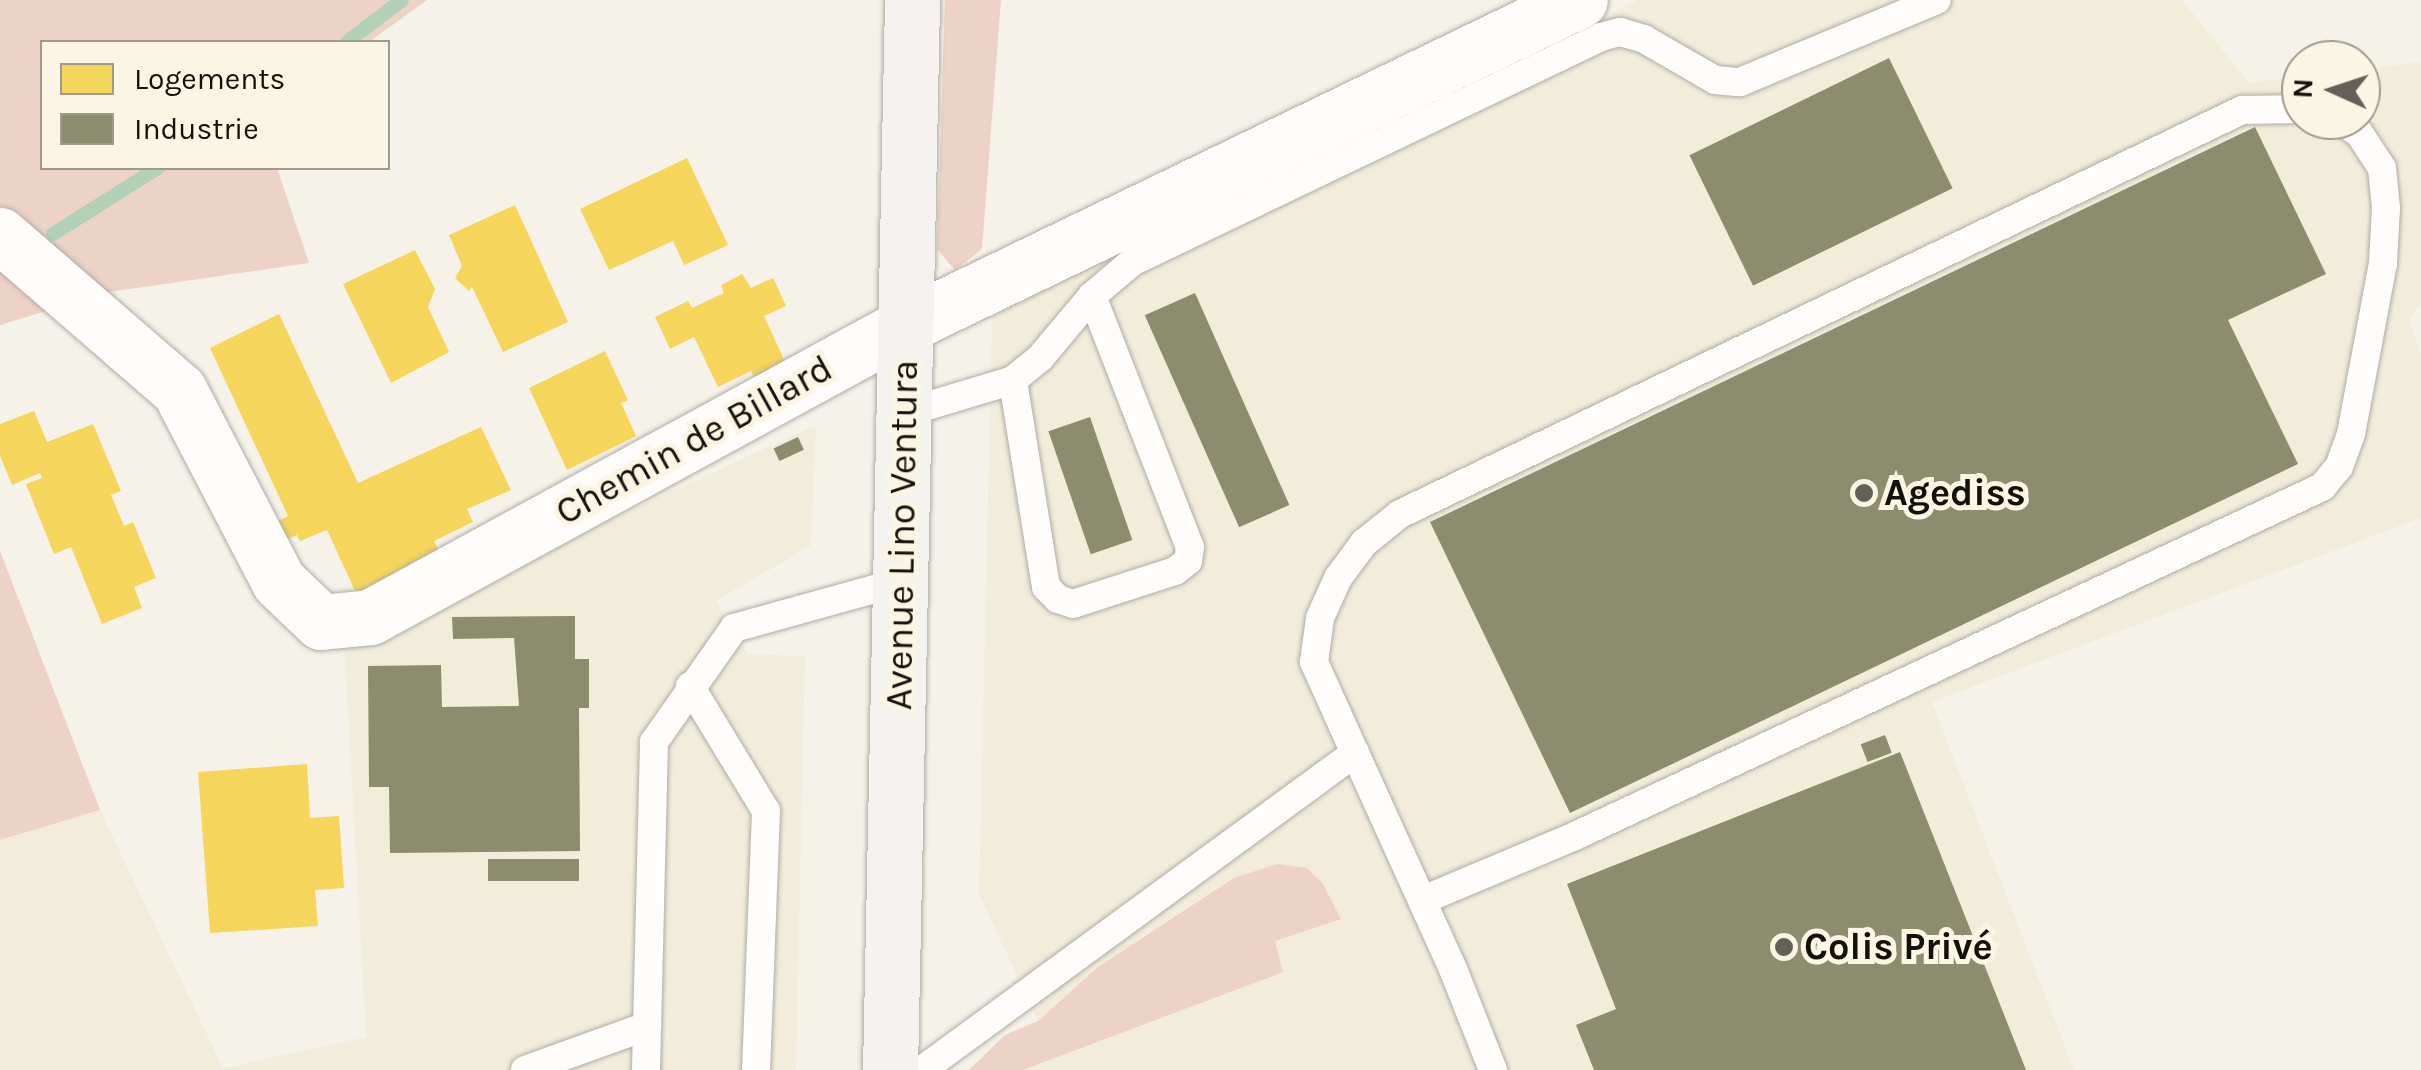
<!DOCTYPE html>
<html>
<head>
<meta charset="utf-8">
<style>
  body { margin:0 }
  #map { position:relative; width:2421px; height:1070px; overflow:hidden; background:#f5f2e9; font-family:Karla,sans-serif }
  div>[style] { position:absolute }
  [style*='--x'] { left:calc(var(--x)*1px); top:calc(var(--y)*1px); width:calc(var(--w)*1px); rotate:calc(var(--a)*1deg) }
  .built>* { inset:0; background:#f2eddb }
  .green>* { inset:0; background:#edd2c6 }
  .homes>* { inset:0; background:#f6d55c }
  .industry>* { inset:0; background:#8c8c6e; transform-origin:0 0 }
  .stream>* { height:14px; margin:-7px; padding:0 7px; transform-origin:7px; border-radius:7px; background:#b3d1b6 }
  .roads { filter:drop-shadow(0 0 2px #aeaca4) drop-shadow(0 0 2px #aeaca4) }
  .lane>* { height:28px; margin:-14px; padding:0 14px; transform-origin:14px; border-radius:14px; background:#fefdfc }
  .street>* { height:55px; margin:-27.5px; padding:0 27.5px; transform-origin:27.5px; border-radius:27.5px; background:#fefdfc }
  .secondary>* { height:55px; margin:-27.5px; padding:0 27.5px; transform-origin:27.5px; border-radius:27.5px; background:#f5f3ef }
  .dots>* { width:28px; height:28px; translate:-50% -50%; box-sizing:border-box; border:5px solid #fbf5e3; border-radius:50% }
  span { translate:-50% -50%; white-space:nowrap; text-align:center; line-height:1.15; -webkit-text-stroke:10px #fbf5e3; paint-order:stroke }
  .street-label { font-size:38px; color:#13110b }
  .poi-label { font-size:38px; color:#13110b; font-weight:700 }
  .left { translate:0 -50%; text-align:left }
  .legend { position:absolute; left:40px; top:40px; width:350px; height:130px; box-sizing:border-box; background:#fbf5e3; border:2px solid #9e9a8d; margin:0; padding:12px 18px; list-style:none; font-size:30px; color:#13110b }
  .legend li { display:flex; align-items:center; gap:20px; height:50px }
  .legend b { width:50px; border:2px solid #9e9a8d }
  .north { position:absolute; left:2281px; top:40px; width:100px; height:100px; box-sizing:border-box; background:#fbf5e3; border:2px solid #9e9a8d; border-radius:50%; rotate:273deg; font-size:28px; font-weight:700; line-height:40px; text-align:center; color:#13110b }
  .north::after { content:''; display:block; margin:auto; width:35px; height:45px; background:#626059; clip-path:polygon(50% 0,100% 100%,50% 72%,0 100%) }
</style>
</head>
<body>
<div id="map">
  <div class="built">
    <i style="clip-path:polygon(1638px 0,2182px 0,2249px 83px,2301px 76px,2301px 120px,2361px 120px,2361px 69px,2421px 62px,2421px 302px,2409px 319px,2421px 354px,2421px 518px,1932px 702px,2074px 1070px,1014px 1070px,1005px 1035px,1038px 1021px,979px 894px,992px 318px,1056px 277px)"></i>
    <i style="clip-path:polygon(816px 425px,811px 545px,716px 601px,748px 654px,805px 656px,796px 1070px,0 1070px,0 840px,100px 810px,223px 1068px,366px 1037px,344px 642px)"></i>
  </div>
  <div class="green">
    <i style="clip-path:polygon(0 0,427px 0,369px 42px,42px 42px,42px 168px,277px 168px,309px 263px,109px 292px,0 325px)"></i>
    <i style="clip-path:polygon(945px 0,1001px 0,982px 249px,955px 270px,937px 249px)"></i>
    <i style="clip-path:polygon(0 551px,100px 810px,0 840px)"></i>
    <i style="clip-path:polygon(1277px 864px,1307px 868px,1323px 884px,1341px 919px,1275px 941px,1283px 972px,1023px 1070px,969px 1070px,1005px 1035px,1038px 1021px,1098px 967px,1234px 878px)"></i>
  </div>
  <div class="homes">
    <i style="clip-path:polygon(687px 158px,728px 245px,684px 265px,673px 241px,609px 270px,580px 209px)"></i>
    <i style="clip-path:polygon(515px 205px,568px 322px,503px 352px,472px 287px,469px 291px,455px 278px,462px 266px,449px 235px)"></i>
    <i style="clip-path:polygon(415px 250px,435px 289px,428px 307px,449px 352px,391px 383px,343px 284px)"></i>
    <i style="clip-path:polygon(742px 274px,751px 288px,773px 278px,786px 306px,764px 316px,787px 366px,756px 380px,751px 371px,718px 387px,694px 337px,670px 349px,655px 317px,688px 301px,692px 308px,709px 300px,724px 293px,721px 285px)"></i>
    <i style="clip-path:polygon(279px 314px,358px 483px,481px 427px,511px 490px,467px 509px,473px 522px,434px 541px,440px 553px,356px 593px,327px 530px,300px 541px,297px 535px,284px 541px,276px 522px,288px 516px,210px 348px)"></i>
    <i style="clip-path:polygon(605px 351px,628px 400px,621px 403px,636px 436px,567px 470px,529px 388px)"></i>
    <i style="clip-path:polygon(34px 411px,47px 442px,93px 424px,121px 491px,111px 495px,124px 526px,133px 522px,156px 578px,134px 587px,142px 608px,102px 624px,71px 547px,54px 554px,26px 484px,42px 478px,40px 473px,12px 485px,0 456px,0 424px)"></i>
    <i style="clip-path:polygon(307px 764px,310px 818px,339px 816px,344px 888px,315px 890px,318px 926px,210px 933px,198px 772px)"></i>
  </div>
  <div class="industry">
    <i style="left:1889px;top:58px;width:145px;height:222px;rotate:64deg"></i>
    <i style="clip-path:polygon(2255px 127px,2326px 274px,2228px 320px,2298px 464px,1570px 813px,1430px 522px)"></i>
    <i style="left:1195px;top:293px;width:232px;height:55px;rotate:66deg"></i>
    <i style="left:1090px;top:417px;width:130px;height:44px;rotate:71deg"></i>
    <i style="left:798px;top:437px;width:14px;height:27px;rotate:65deg"></i>
    <i style="clip-path:polygon(575px 616px,575px 659px,589px 659px,589px 708px,579px 708px,580px 851px,390px 853px,389px 787px,369px 787px,368px 666px,441px 665px,442px 707px,519px 706px,514px 638px,453px 639px,452px 617px)"></i>
    <i style="left:1885px;top:735px;width:19px;height:26px;rotate:69deg"></i>
    <i style="clip-path:polygon(1900px 752px,2026px 1070px,1594px 1070px,1576px 1025px,1616px 1009px,1567px 884px)"></i>
    <i style="left:579px;top:859px;width:22px;height:91px;rotate:90deg"></i>
  </div>
  <div class="stream">
    <i style="--x:347;--y:42;--w:69;--a:-37.4"></i>
    <i style="--x:53;--y:234;--w:124;--a:-32.2"></i>
  </div>
  <div class="roads">
    <div class="lane">
      <i style="--x:1092;--y:296;--w:52;--a:-40.4"></i>
      <i style="--x:1132;--y:262;--w:520;--a:-25.63"></i>
      <i style="--x:1601;--y:37;--w:20;--a:-15"></i>
      <i style="--x:1620;--y:32;--w:25;--a:16"></i>
      <i style="--x:1644;--y:39;--w:82;--a:30"></i>
      <i style="--x:1715;--y:80;--w:25;--a:5"></i>
      <i style="--x:1740;--y:82;--w:213;--a:-22.6"></i>
      <i style="--x:904;--y:413;--w:114;--a:-16.8"></i>
      <i style="--x:1013;--y:380;--w:35;--a:-39"></i>
      <i style="--x:1040;--y:358;--w:81;--a:-50"></i>
      <i style="--x:1092;--y:296;--w:269;--a:68.7"></i>
      <i style="--x:1190;--y:547;--w:14;--a:98"></i>
      <i style="--x:1188;--y:561;--w:16;--a:142"></i>
      <i style="--x:1175;--y:571;--w:107;--a:162.1"></i>
      <i style="--x:1073;--y:604;--w:16;--a:-162"></i>
      <i style="--x:1058;--y:599;--w:17;--a:-135"></i>
      <i style="--x:1046;--y:587;--w:210;--a:-99.1"></i>
      <i style="--x:690;--y:686;--w:146;--a:58.7"></i>
      <i style="--x:766;--y:811;--w:259;--a:92.2"></i>
      <i style="--x:1355;--y:753;--w:100;--a:-114.3"></i>
      <i style="--x:1314;--y:662;--w:44;--a:-82.2"></i>
      <i style="--x:1320;--y:618;--w:44;--a:-65.8"></i>
      <i style="--x:1338;--y:578;--w:44;--a:-53.4"></i>
      <i style="--x:1364;--y:543;--w:46;--a:-38.9"></i>
      <i style="--x:1400;--y:514;--w:934;--a:-25.63"></i>
      <i style="--x:2242;--y:110;--w:59;--a:-1"></i>
      <i style="--x:1423;--y:900;--w:165;--a:-22.8"></i>
      <i style="--x:1575;--y:836;--w:825;--a:-25.04"></i>
      <i style="--x:2322;--y:487;--w:26;--a:-50"></i>
      <i style="--x:2339;--y:467;--w:35;--a:-70"></i>
      <i style="--x:2351;--y:434;--w:174;--a:-79.4"></i>
      <i style="--x:2383;--y:263;--w:55;--a:-86.9"></i>
      <i style="--x:2386;--y:208;--w:40;--a:-95.7"></i>
      <i style="--x:2382;--y:168;--w:42;--a:-123.3"></i>
      <i style="--x:2359;--y:133;--w:25;--a:-148"></i>
      <i style="--x:525;--y:1070;--w:130;--a:-19.8"></i>
      <i style="--x:646;--y:1070;--w:328;--a:-88.6"></i>
      <i style="--x:654;--y:742;--w:139;--a:-54.9"></i>
      <i style="--x:734;--y:628;--w:172;--a:-15.5"></i>
      <i style="--x:922;--y:1070;--w:537;--a:-36.21"></i>
      <i style="--x:1355;--y:753;--w:237;--a:65.6"></i>
      <i style="--x:1453;--y:969;--w:109;--a:68.4"></i>
    </div>
    <div class="street">
      <i style="--x:0;--y:235;--w:237;--a:40.9"></i>
      <i style="--x:179;--y:390;--w:216;--a:62.5"></i>
      <i style="--x:279;--y:582;--w:58;--a:43.6"></i>
      <i style="--x:321;--y:622;--w:49;--a:-5.8"></i>
      <i style="--x:370;--y:617;--w:610;--a:-28.58"></i>
      <i style="--x:906;--y:325;--w:748;--a:-25.74"></i>
    </div>
    <div class="secondary">
      <i style="--x:890;--y:1070;--w:1070;--a:-88.82"></i>
    </div>
  </div>
  <div class="dots">
    <i style="left:1864px;top:493px;background:#626059"></i>
    <i style="left:1784px;top:947px;background:#626059"></i>
  </div>
  <div class="street-label">
    <span style="left:694px;top:440px;rotate:-29deg">Chemin de Billard</span>
    <span style="left:902px;top:535px;rotate:-89deg">Avenue Lino Ventura</span>
  </div>
  <div class="poi-label">
    <span class="left" style="left:1884px;top:493px">Agediss</span>
    <span class="left" style="left:1804px;top:947px">Colis Privé</span>
  </div>
  <ul class="legend">
  <li><b style="height:28px;background:#f6d55c"></b>Logements</li>
  <li><b style="height:28px;background:#8c8c6e"></b>Industrie</li>
  </ul>
  <div class="north">N</div>
</div>
</body>
</html>
